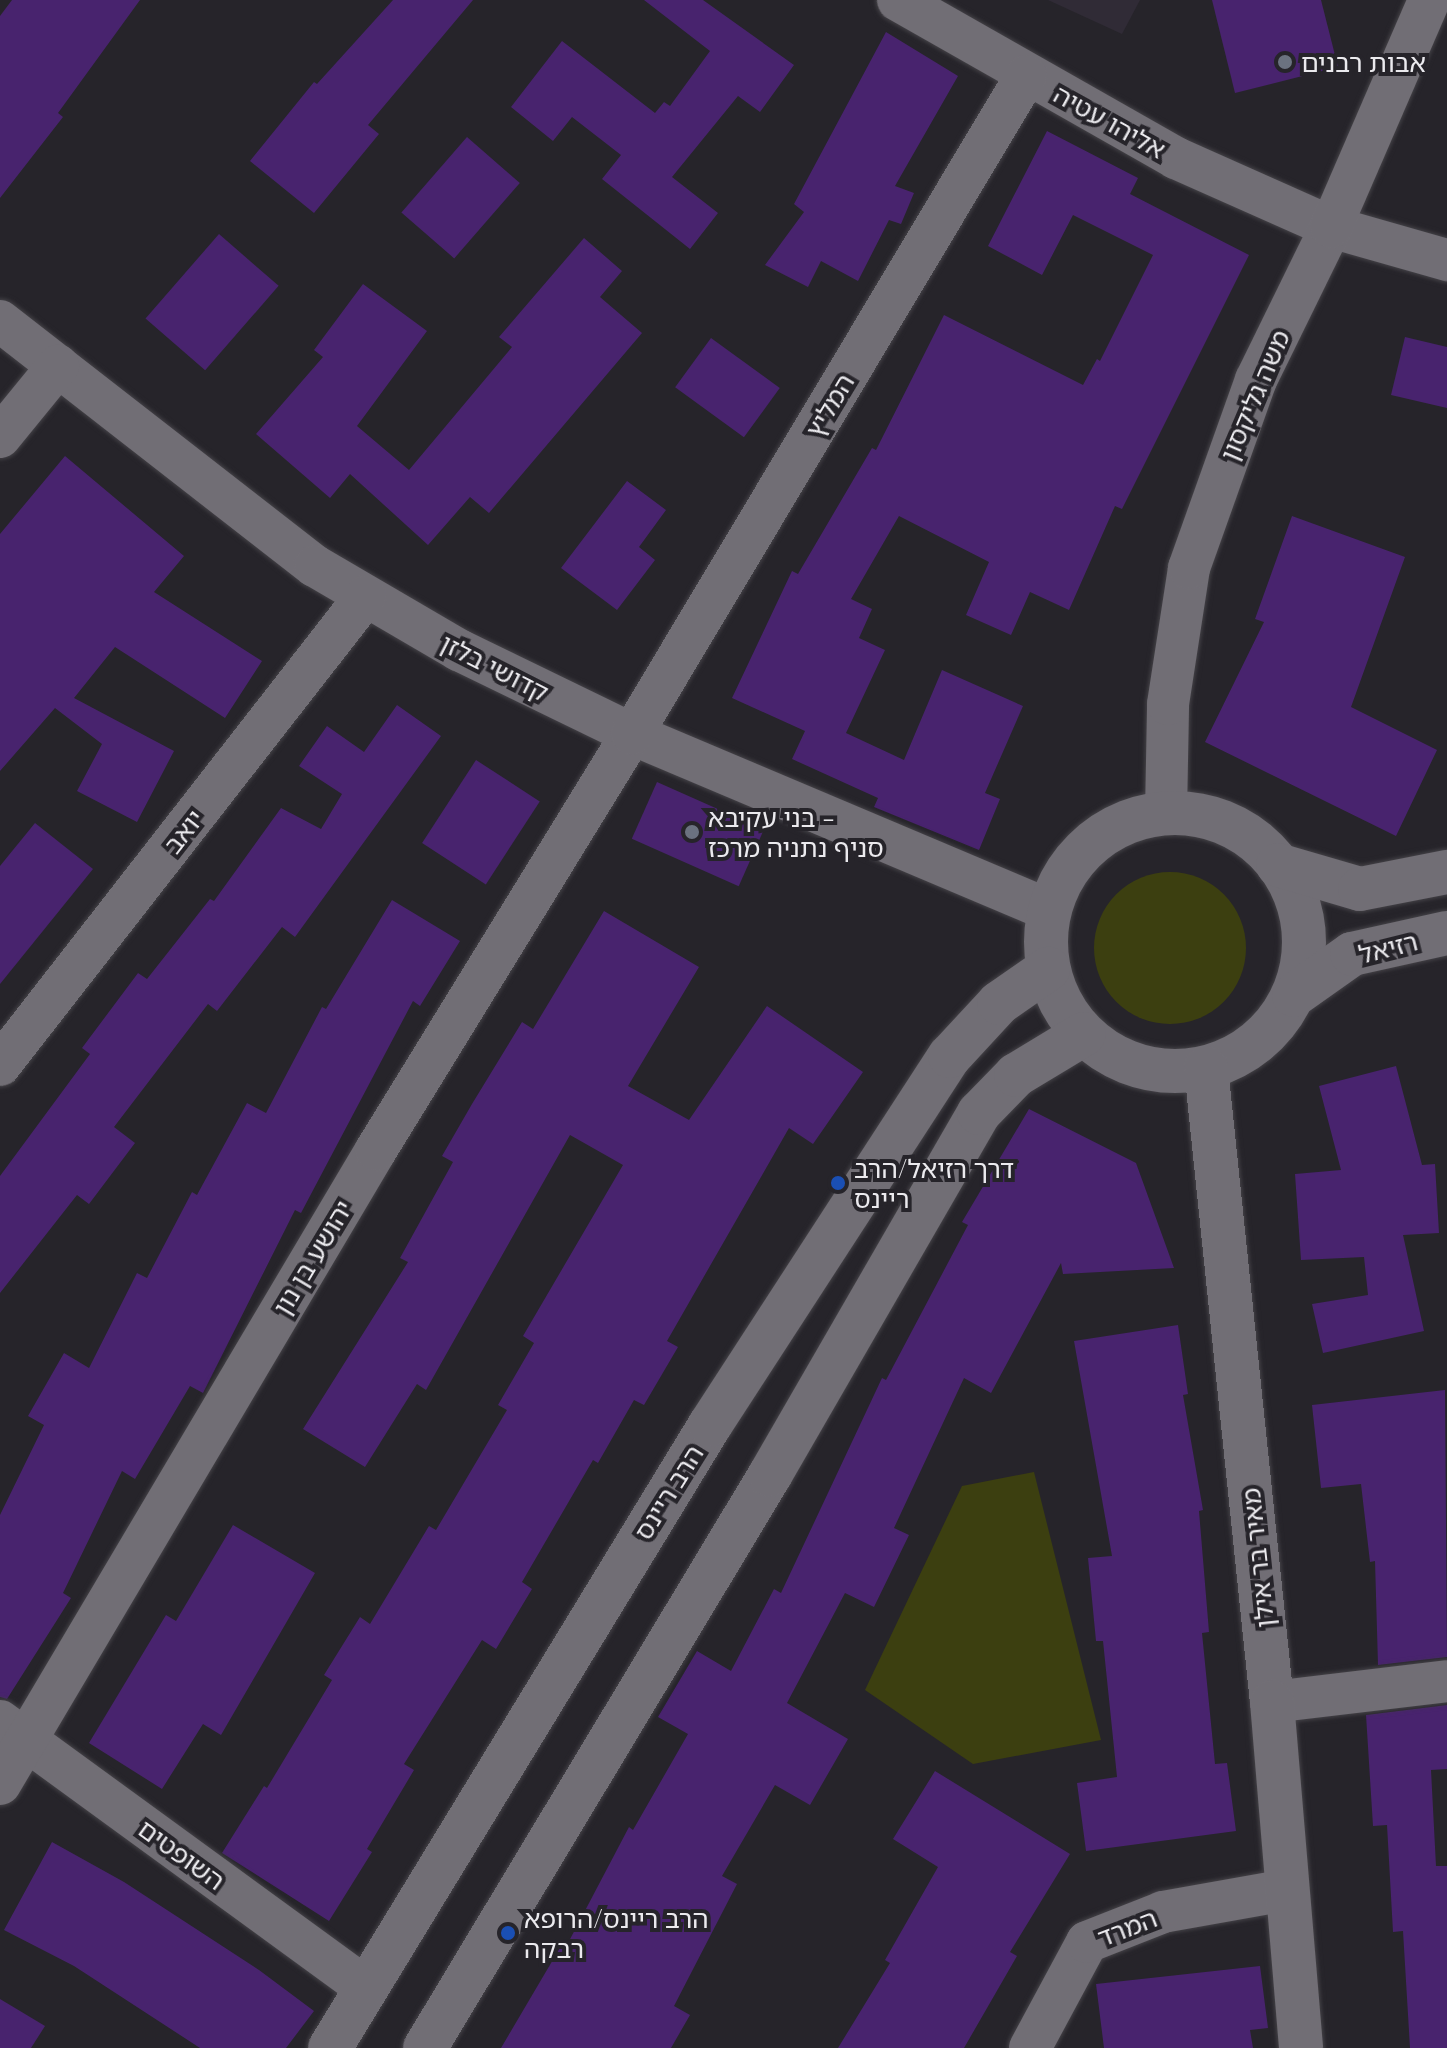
<!DOCTYPE html>
<html>
<head>
<meta charset="utf-8">
<style>
  body { margin:0 }
  #map { position:relative; width:1447px; height:2048px; overflow:hidden; background:#26242a; font-family:"Playfair Display","Noto Sans Hebrew",serif }
  div>[style] { position:absolute }
  [style*='--x'] { left:calc(var(--x)*1px); top:calc(var(--y)*1px); width:calc(var(--w)*1px); rotate:calc(var(--a)*1deg) }
  .built>* { inset:0; background:#302b36 }
  .green>* { inset:0; background:#3c3f10 }
  .round { border-radius:50% }
  .building>* { inset:0; background:#48236e; transform-origin:0 0 }
  .roads { filter:drop-shadow(0 0 2px #444247) drop-shadow(0 0 2px #444247) }
  .street>* { height:42px; margin:-21px; padding:0 21px; transform-origin:21px; border-radius:21px; background:#716e75 }
  .secondary>* { height:44px; margin:-22px; padding:0 22px; transform-origin:22px; border-radius:22px; background:#716e75 }
  .secondary>.ring { margin:-22px; padding:0; box-sizing:content-box; background:none; border:44px solid #716e75; border-radius:50% }
  .dots>* { width:22px; height:22px; translate:-50% -50%; box-sizing:border-box; border:4px solid #26242a; border-radius:50% }
  span { translate:-50% -50%; white-space:nowrap; text-align:center; line-height:1.15; -webkit-text-stroke:8px #26242a; paint-order:stroke }
  .poi-label { font-size:26px; color:#ebeaee }
  .left { translate:0 -50%; text-align:left }
  .street-label { font-size:26px; color:#ebeaee }
</style>
</head>
<body>
<div id="map">
  <div class="built">
    <i style="clip-path:polygon(1048px 0,1140px 0,1122px 34px)"></i>
  </div>
  <div class="green">
    <i class="round" style="left:1094px;top:872px;width:152px;height:152px"></i>
    <i style="clip-path:polygon(1034px 1472px,1101px 1740px,973px 1764px,865px 1690px,962px 1486px)"></i>
  </div>
  <div class="building">
    <i style="clip-path:polygon(12px 0,140px 0,58px 113px,63px 117px,0 198px,0 16px)"></i>
    <i style="clip-path:polygon(393px 0,473px 0,368px 125px,379px 134px,314px 213px,250px 161px,314px 82px,317px 84px)"></i>
    <i style="clip-path:polygon(644px 0,703px 0,794px 65px,760px 112px,738px 96px,672px 177px,718px 213px,690px 249px,602px 179px,621px 155px,572px 117px,553px 141px,511px 107px,562px 41px,655px 113px,664px 102px,670px 106px,710px 51px)"></i>
    <i style="clip-path:polygon(1212px 0,1321px 0,1338px 67px,1235px 93px)"></i>
    <i style="clip-path:polygon(886px 32px,958px 76px,895px 186px,914px 193px,901px 224px,889px 220px,858px 281px,821px 261px,808px 287px,765px 265px,804px 212px,794px 204px)"></i>
    <i style="clip-path:polygon(1047px 131px,1138px 178px,1130px 194px,1249px 255px,1122px 509px,1115px 506px,1069px 610px,1030px 592px,1011px 635px,966px 615px,989px 562px,899px 516px,851px 599px,872px 609px,859px 638px,885px 650px,846px 733px,904px 760px,942px 670px,1023px 706px,985px 793px,1000px 799px,979px 850px,874px 807px,878px 798px,792px 759px,805px 731px,732px 698px,792px 571px,798px 574px,872px 448px,876px 450px,944px 315px,1083px 385px,1097px 359px,1100px 361px,1153px 255px,1073px 215px,1042px 275px,988px 246px)"></i>
    <i style="left:467px;top:137px;width:70px;height:100px;rotate:41deg"></i>
    <i style="left:219px;top:234px;width:79px;height:112px;rotate:41deg"></i>
    <i style="clip-path:polygon(584px 238px,622px 271px,600px 297px,642px 333px,489px 513px,470px 497px,428px 545px,350px 474px,330px 498px,256px 434px,323px 357px,314px 350px,363px 284px,427px 331px,357px 426px,409px 470px,512px 347px,499px 337px)"></i>
    <i style="clip-path:polygon(1405px 337px,1447px 347px,1447px 408px,1391px 395px)"></i>
    <i style="left:711px;top:338px;width:85px;height:61px;rotate:36deg"></i>
    <i style="clip-path:polygon(65px 456px,184px 556px,154px 592px,262px 661px,225px 718px,115px 647px,74px 698px,174px 751px,137px 822px,77px 791px,102px 744px,55px 708px,0 771px,0 534px)"></i>
    <i style="clip-path:polygon(627px 481px,666px 510px,639px 547px,655px 560px,617px 610px,561px 568px)"></i>
    <i style="clip-path:polygon(1292px 516px,1405px 557px,1351px 707px,1437px 750px,1396px 836px,1205px 742px,1264px 622px,1255px 619px)"></i>
    <i style="clip-path:polygon(397px 705px,441px 736px,295px 937px,282px 927px,217px 1011px,208px 1004px,114px 1127px,135px 1143px,89px 1204px,77px 1195px,0 1293px,0 1176px,90px 1054px,82px 1048px,138px 973px,147px 979px,210px 899px,214px 901px,281px 808px,321px 829px,342px 794px,299px 766px,327px 726px,364px 752px)"></i>
    <i style="left:476px;top:760px;width:76px;height:99px;rotate:33deg"></i>
    <i style="left:657px;top:782px;width:117px;height:62px;rotate:24deg"></i>
    <i style="clip-path:polygon(35px 823px,93px 869px,0 984px,0 866px)"></i>
    <i style="clip-path:polygon(392px 900px,460px 941px,420px 1006px,413px 1001px,301px 1213px,295px 1210px,203px 1393px,190px 1386px,135px 1479px,122px 1471px,63px 1593px,71px 1598px,7px 1699px,0 1697px,0 1515px,44px 1425px,28px 1416px,64px 1353px,89px 1368px,137px 1273px,147px 1278px,192px 1192px,197px 1195px,247px 1103px,266px 1113px,322px 1007px,326px 1009px)"></i>
    <i style="clip-path:polygon(604px 911px,699px 967px,628px 1086px,689px 1120px,767px 1006px,863px 1072px,813px 1144px,789px 1128px,667px 1341px,678px 1347px,644px 1405px,634px 1400px,598px 1463px,593px 1460px,522px 1582px,532px 1589px,496px 1649px,482px 1640px,404px 1764px,414px 1770px,367px 1849px,372px 1852px,329px 1921px,222px 1853px,264px 1786px,267px 1788px,332px 1680px,324px 1675px,360px 1617px,370px 1624px,429px 1526px,436px 1530px,507px 1410px,498px 1405px,534px 1343px,523px 1336px,623px 1165px,570px 1135px,426px 1390px,417px 1384px,365px 1467px,303px 1429px,408px 1262px,400px 1258px,453px 1162px,442px 1156px,472px 1104px,522px 1022px,533px 1029px)"></i>
    <i style="clip-path:polygon(1396px 1066px,1422px 1165px,1435px 1164px,1439px 1233px,1403px 1235px,1424px 1331px,1323px 1353px,1312px 1304px,1368px 1295px,1364px 1257px,1301px 1260px,1295px 1174px,1341px 1170px,1319px 1086px)"></i>
    <i style="clip-path:polygon(1029px 1109px,1136px 1163px,1174px 1268px,1063px 1274px,1061px 1263px,991px 1393px,964px 1378px,894px 1528px,909px 1535px,874px 1607px,845px 1593px,787px 1703px,848px 1739px,810px 1805px,775px 1785px,722px 1876px,737px 1884px,674px 2006px,690px 2015px,671px 2048px,501px 2048px,564px 1941px,568px 1943px,629px 1827px,633px 1830px,688px 1734px,658px 1717px,697px 1651px,731px 1671px,774px 1589px,781px 1593px,882px 1378px,886px 1380px,968px 1225px,962px 1222px)"></i>
    <i style="clip-path:polygon(1178px 1325px,1188px 1394px,1183px 1395px,1203px 1510px,1199px 1511px,1209px 1632px,1202px 1633px,1215px 1764px,1227px 1763px,1236px 1831px,1086px 1851px,1077px 1783px,1117px 1777px,1103px 1641px,1096px 1641px,1088px 1558px,1112px 1556px,1074px 1341px)"></i>
    <i style="clip-path:polygon(1445px 1390px,1447px 1657px,1378px 1665px,1375px 1561px,1370px 1562px,1361px 1484px,1321px 1488px,1312px 1405px)"></i>
    <i style="clip-path:polygon(233px 1525px,315px 1573px,221px 1735px,203px 1724px,162px 1789px,89px 1743px,166px 1615px,176px 1621px)"></i>
    <i style="clip-path:polygon(1447px 1705px,1447px 1769px,1431px 1770px,1436px 1866px,1447px 1866px,1447px 2048px,1410px 2048px,1403px 1931px,1393px 1932px,1387px 1825px,1373px 1826px,1366px 1715px)"></i>
    <i style="clip-path:polygon(935px 1771px,1070px 1854px,1010px 1952px,1017px 1956px,964px 2048px,838px 2048px,890px 1963px,885px 1960px,938px 1867px,893px 1839px)"></i>
    <i style="clip-path:polygon(52px 1842px,124px 1882px,259px 1970px,314px 2011px,286px 2048px,200px 2048px,74px 1966px,4px 1930px)"></i>
    <i style="clip-path:polygon(1260px 1966px,1268px 2028px,1250px 2030px,1253px 2048px,1104px 2048px,1096px 1984px)"></i>
    <i style="clip-path:polygon(0 1999px,45px 2026px,31px 2048px,0 2048px)"></i>
  </div>
  <div class="roads">
    <div class="street">
      <i style="--x:898;--y:0;--w:320;--a:29.6"></i>
      <i style="--x:1176;--y:158;--w:170;--a:24"></i>
      <i style="--x:1331;--y:227;--w:121;--a:15.9"></i>
      <i style="--x:0;--y:321;--w:399;--a:37.9"></i>
      <i style="--x:315;--y:566;--w:167;--a:30.3"></i>
      <i style="--x:459;--y:650;--w:192;--a:25.9"></i>
      <i style="--x:632;--y:734;--w:453;--a:22.9"></i>
      <i style="--x:0;--y:437;--w:92;--a:-50.8"></i>
      <i style="--x:1166;--y:813;--w:109;--a:-88.9"></i>
      <i style="--x:1168;--y:704;--w:138;--a:-81.2"></i>
      <i style="--x:1189;--y:568;--w:200;--a:-70.4"></i>
      <i style="--x:1256;--y:380;--w:170;--a:-63.9"></i>
      <i style="--x:1331;--y:227;--w:247;--a:-66.6"></i>
      <i style="--x:0;--y:1065;--w:594;--a:-52.05"></i>
      <i style="--x:1272;--y:1702;--w:176;--a:-6.8"></i>
      <i style="--x:0;--y:1721;--w:452;--a:36.1"></i>
      <i style="--x:0;--y:1784;--w:737;--a:-59.33"></i>
      <i style="--x:376;--y:1150;--w:488;--a:-58.4"></i>
      <i style="--x:632;--y:734;--w:767;--a:-59.09"></i>
      <i style="--x:1030;--y:2048;--w:120;--a:-61.7"></i>
      <i style="--x:1087;--y:1942;--w:82;--a:-21.5"></i>
      <i style="--x:1163;--y:1912;--w:125;--a:-10.1"></i>
    </div>
    <div class="secondary">
      <i class="ring" style="left:1046px;top:813px;width:214px;height:214px"></i>
      <i style="--x:1278;--y:865;--w:85;--a:16.3"></i>
      <i style="--x:1360;--y:889;--w:89;--a:-11.1"></i>
      <i style="--x:1294;--y:995;--w:71;--a:-35.3"></i>
      <i style="--x:1352;--y:954;--w:97;--a:-12.5"></i>
      <i style="--x:1206;--y:1068;--w:637;--a:84.06"></i>
      <i style="--x:1272;--y:1702;--w:347;--a:85.2"></i>
      <i style="--x:330;--y:2048;--w:730;--a:-58.62"></i>
      <i style="--x:710;--y:1425;--w:440;--a:-57"></i>
      <i style="--x:950;--y:1056;--w:72;--a:-47.2"></i>
      <i style="--x:999;--y:1003;--w:60;--a:-34.8"></i>
      <i style="--x:425;--y:2048;--w:669;--a:-58.95"></i>
      <i style="--x:770;--y:1475;--w:418;--a:-60"></i>
      <i style="--x:979;--y:1113;--w:53;--a:-45.8"></i>
      <i style="--x:1016;--y:1075;--w:79;--a:-31.1"></i>
    </div>
  </div>
  <div class="dots">
    <i style="left:1285px;top:62px;background:#6b7280"></i>
    <i style="left:692px;top:832px;background:#6b7280"></i>
    <i style="left:838px;top:1183px;background:#1a4fb4"></i>
    <i style="left:508px;top:1933px;background:#1a4fb4"></i>
  </div>
  <div class="poi-label">
    <span class="left" style="left:1301px;top:62px">אבות רבנים</span>
    <span class="left" style="left:708px;top:832px">בני עקיבא -<br>סניף נתניה מרכז</span>
    <span class="left" style="left:854px;top:1183px">דרך רזיאל/הרב<br>ריינס</span>
    <span class="left" style="left:524px;top:1933px">הרב ריינס/הרופא<br>רבקה</span>
  </div>
  <div class="street-label">
    <span style="left:1110px;top:121px;rotate:29deg">אליהו עטיה</span>
    <span style="left:1254px;top:395px;rotate:-67deg">משה גליקסון</span>
    <span style="left:829px;top:405px;rotate:-59deg">המליץ</span>
    <span style="left:495px;top:667px;rotate:27deg">קדושי בלזן</span>
    <span style="left:183px;top:831px;rotate:-52deg">יואב</span>
    <span style="left:1388px;top:947px;rotate:-14deg">רזיאל</span>
    <span style="left:312px;top:1257px;rotate:-59deg">יהושע בן נון</span>
    <span style="left:668px;top:1492px;rotate:-58deg">הרב ריינס</span>
    <span style="left:1257px;top:1558px;rotate:-96deg">מאיר בר אילן</span>
    <span style="left:182px;top:1854px;rotate:36deg">השופטים</span>
    <span style="left:1127px;top:1927px;rotate:-21deg">המרד</span>
  </div>
</div>
</body>
</html>
